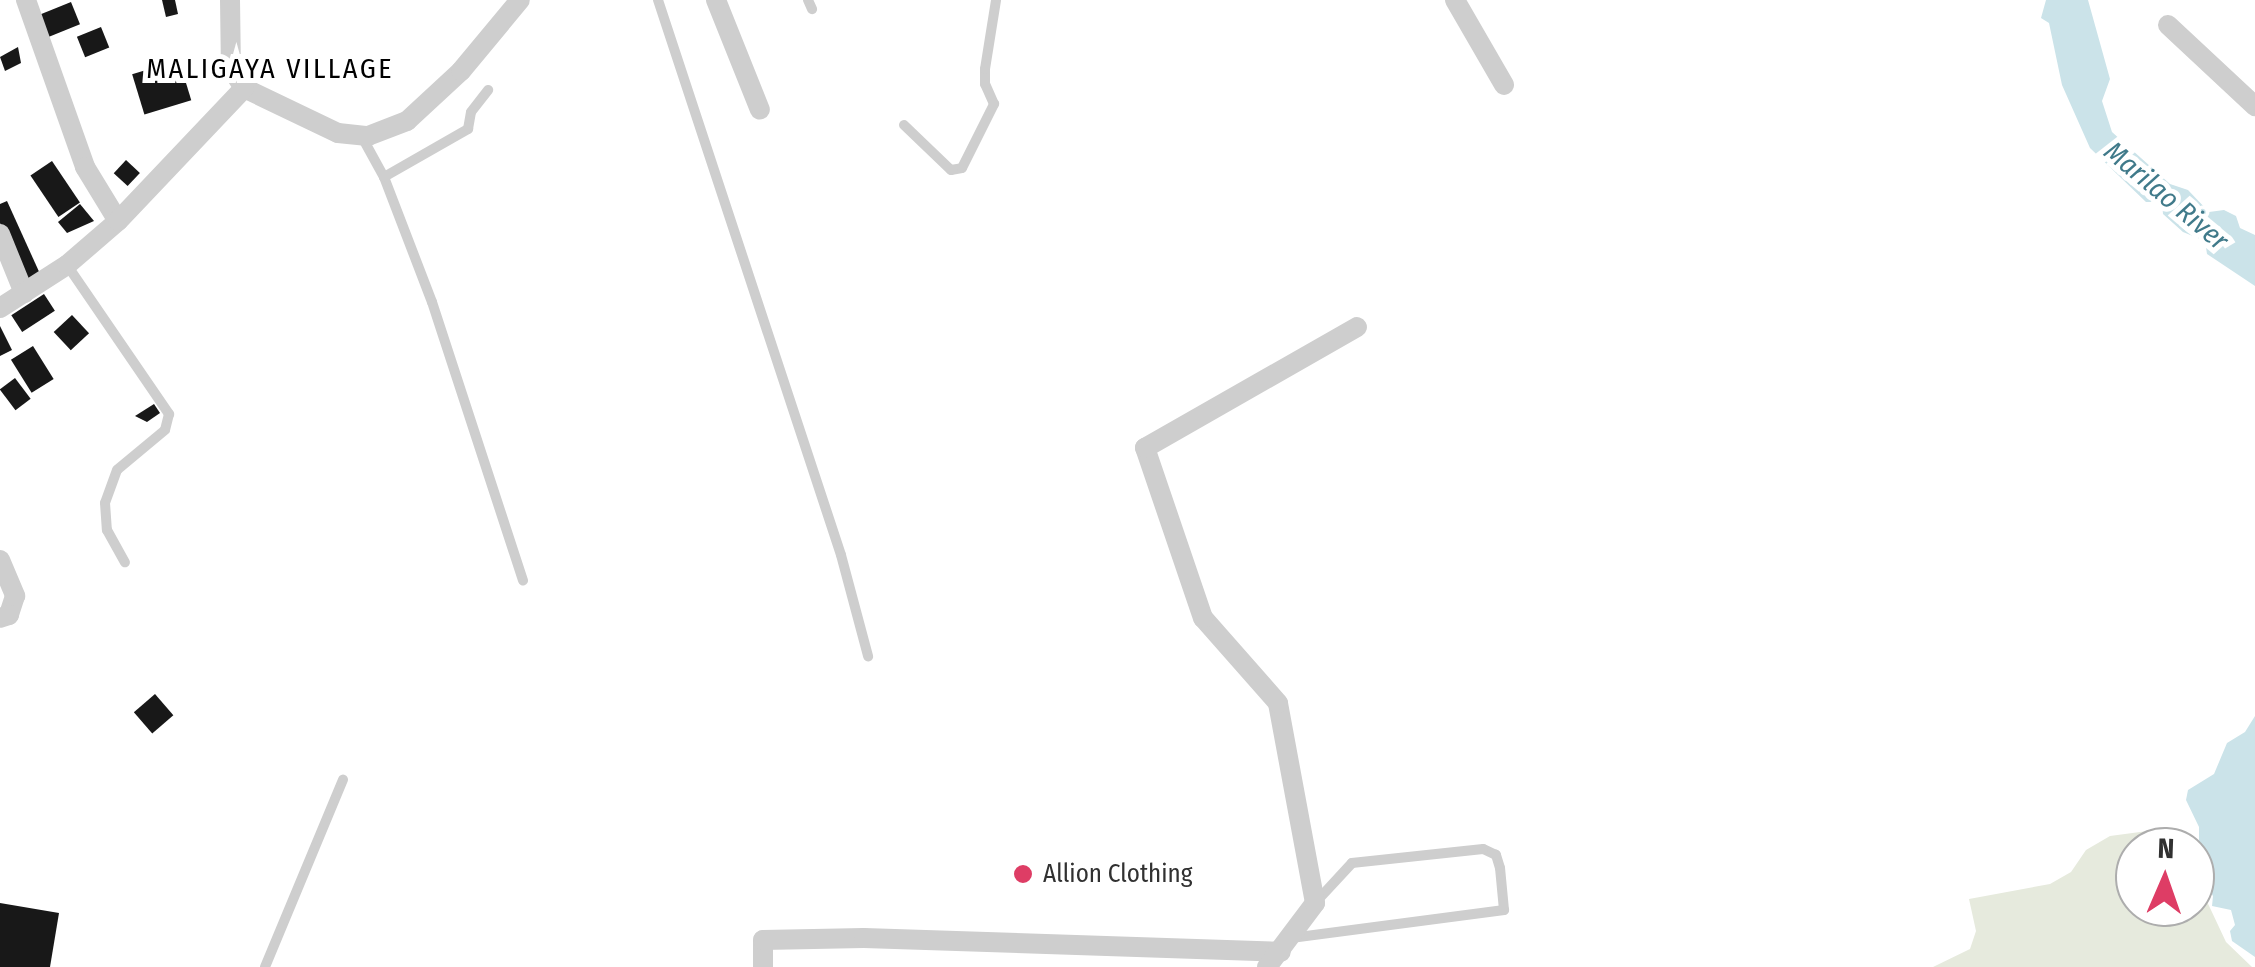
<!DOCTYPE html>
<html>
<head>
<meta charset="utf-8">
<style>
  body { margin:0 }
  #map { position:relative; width:2255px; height:967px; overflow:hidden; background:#fff; font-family:"Fira Sans Condensed",sans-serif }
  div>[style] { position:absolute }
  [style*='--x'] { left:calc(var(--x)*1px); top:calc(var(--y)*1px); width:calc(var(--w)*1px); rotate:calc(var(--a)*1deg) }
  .green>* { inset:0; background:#e6eadd }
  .water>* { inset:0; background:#cbe3e9 }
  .building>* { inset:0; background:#181818; transform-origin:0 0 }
  .service>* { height:10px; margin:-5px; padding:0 5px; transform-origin:5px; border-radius:5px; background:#cecece }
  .minor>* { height:20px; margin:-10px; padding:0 10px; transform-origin:10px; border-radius:10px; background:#cecece }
  .dots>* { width:28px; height:28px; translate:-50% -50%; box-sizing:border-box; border:5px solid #fff; border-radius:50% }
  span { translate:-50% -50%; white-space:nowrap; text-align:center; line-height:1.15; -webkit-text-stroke:10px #fff; paint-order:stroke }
  .poi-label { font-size:25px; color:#313131 }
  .left { translate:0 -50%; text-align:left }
  .neighbourhood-label { font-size:28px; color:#000; letter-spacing:2.5px }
  .water-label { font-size:28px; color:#407a8a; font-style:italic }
  .north { position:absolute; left:2115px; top:827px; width:100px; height:100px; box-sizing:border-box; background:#fff; border:2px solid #adadad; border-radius:50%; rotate:2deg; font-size:28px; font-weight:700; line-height:40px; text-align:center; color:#313131 }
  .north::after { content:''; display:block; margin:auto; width:35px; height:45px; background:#de3d65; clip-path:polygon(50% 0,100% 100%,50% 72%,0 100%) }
</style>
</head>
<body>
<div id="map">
  <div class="green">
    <i style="clip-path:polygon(2155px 830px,2176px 847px,2135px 847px,2135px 907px,2195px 907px,2195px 876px,2226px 942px,2252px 967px,1933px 967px,1970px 949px,1976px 931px,1969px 899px,2050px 884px,2071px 872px,2086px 850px,2110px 836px)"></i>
  </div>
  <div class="water">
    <i style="clip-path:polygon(2046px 0,2088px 0,2110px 79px,2102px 101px,2112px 132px,2170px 184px,2188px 190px,2209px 212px,2224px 210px,2236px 216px,2240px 228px,2255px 235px,2255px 286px,2207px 254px,2205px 241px,2183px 232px,2163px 214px,2162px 202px,2146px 202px,2090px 148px,2062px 85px,2049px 23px,2041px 18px)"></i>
    <i style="clip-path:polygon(2255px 716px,2255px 957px,2232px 941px,2230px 931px,2235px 925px,2231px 910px,2212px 906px,2213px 896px,2199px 874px,2199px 827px,2186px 800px,2188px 790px,2214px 774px,2227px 743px,2245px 732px)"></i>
  </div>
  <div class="building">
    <i style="clip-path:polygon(162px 0,175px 0,178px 14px,166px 17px)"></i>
    <i style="left:71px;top:2px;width:24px;height:38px;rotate:68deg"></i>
    <i style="left:101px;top:27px;width:22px;height:26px;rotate:68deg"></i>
    <i style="clip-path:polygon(18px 47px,21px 63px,5px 71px,0 57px)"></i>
    <i style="left:179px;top:60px;width:42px;height:49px;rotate:73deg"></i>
    <i style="left:126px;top:160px;width:19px;height:18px;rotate:43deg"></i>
    <i style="left:52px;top:161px;width:50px;height:26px;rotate:56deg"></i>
    <i style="clip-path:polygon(7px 201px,41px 276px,27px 282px,0 223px,0 204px)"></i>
    <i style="clip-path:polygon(80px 204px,94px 221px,67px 233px,58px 222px)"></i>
    <i style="left:44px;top:294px;width:20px;height:39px;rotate:57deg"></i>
    <i style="left:72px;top:315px;width:25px;height:25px;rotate:47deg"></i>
    <i style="clip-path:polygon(0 326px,12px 350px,0 356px)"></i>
    <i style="left:33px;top:346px;width:39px;height:26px;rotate:58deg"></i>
    <i style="left:15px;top:378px;width:26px;height:19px;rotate:53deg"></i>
    <i style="clip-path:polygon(154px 404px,160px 413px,147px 422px,135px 416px)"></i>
    <i style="left:155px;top:694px;width:28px;height:28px;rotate:49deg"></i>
    <i style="clip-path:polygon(0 903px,59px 913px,50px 967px,0 967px)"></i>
  </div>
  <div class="service">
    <i style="--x:658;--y:0;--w:584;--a:71.75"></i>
    <i style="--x:841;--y:555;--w:105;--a:75"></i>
    <i style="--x:808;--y:0;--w:10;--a:66"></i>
    <i style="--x:904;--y:125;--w:65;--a:43.8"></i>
    <i style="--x:951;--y:170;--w:11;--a:-10"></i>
    <i style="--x:962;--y:168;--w:72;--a:-63.4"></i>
    <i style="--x:994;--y:104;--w:22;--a:-114"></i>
    <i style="--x:985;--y:84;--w:15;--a:-90"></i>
    <i style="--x:985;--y:69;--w:70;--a:-80.9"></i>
    <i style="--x:362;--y:137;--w:46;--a:61.2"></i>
    <i style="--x:384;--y:177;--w:134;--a:69"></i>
    <i style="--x:432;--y:302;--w:293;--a:71.9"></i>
    <i style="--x:384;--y:177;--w:97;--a:-29.7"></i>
    <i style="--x:468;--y:129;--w:17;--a:-80"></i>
    <i style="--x:471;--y:112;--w:28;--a:-52"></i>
    <i style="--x:67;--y:265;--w:181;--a:55.6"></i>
    <i style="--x:169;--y:414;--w:16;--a:104"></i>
    <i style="--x:165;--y:430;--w:62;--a:140.2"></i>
    <i style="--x:117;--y:470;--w:35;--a:110"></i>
    <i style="--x:105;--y:503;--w:27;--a:86"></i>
    <i style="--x:107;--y:530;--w:37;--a:61"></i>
    <i style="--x:1291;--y:938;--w:215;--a:-7.5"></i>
    <i style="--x:1504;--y:910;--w:42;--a:-95.4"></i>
    <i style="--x:1500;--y:868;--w:14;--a:-107"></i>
    <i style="--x:1496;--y:855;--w:14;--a:-155"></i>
    <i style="--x:1483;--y:849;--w:132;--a:173.9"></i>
    <i style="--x:1352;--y:863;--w:53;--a:132.7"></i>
    <i style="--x:265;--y:967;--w:203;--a:-67.4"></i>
  </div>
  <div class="minor">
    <i style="--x:26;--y:0;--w:177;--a:70.5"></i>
    <i style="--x:85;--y:167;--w:63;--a:58.6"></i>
    <i style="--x:230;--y:0;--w:68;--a:89.2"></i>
    <i style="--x:231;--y:68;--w:24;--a:57"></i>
    <i style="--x:244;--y:88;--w:104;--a:25.6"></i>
    <i style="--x:338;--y:133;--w:30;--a:6"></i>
    <i style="--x:368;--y:136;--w:42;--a:-21"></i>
    <i style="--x:407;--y:121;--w:74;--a:-42.8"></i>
    <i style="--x:461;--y:71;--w:92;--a:-50.3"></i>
    <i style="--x:716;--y:0;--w:118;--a:68.2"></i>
    <i style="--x:1455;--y:0;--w:98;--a:60"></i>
    <i style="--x:2168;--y:25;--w:119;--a:43"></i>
    <i style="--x:0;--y:234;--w:64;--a:67.9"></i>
    <i style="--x:0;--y:308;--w:80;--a:-32.7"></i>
    <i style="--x:67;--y:265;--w:67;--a:-40.8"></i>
    <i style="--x:118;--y:221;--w:183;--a:-46.5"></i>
    <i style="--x:0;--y:560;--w:39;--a:67"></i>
    <i style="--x:15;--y:596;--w:20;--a:108"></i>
    <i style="--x:9;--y:615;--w:9;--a:162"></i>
    <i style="--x:763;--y:967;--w:27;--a:-90"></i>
    <i style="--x:763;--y:940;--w:101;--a:-1.1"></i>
    <i style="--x:864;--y:938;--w:417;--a:1.9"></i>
    <i style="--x:1267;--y:967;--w:80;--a:-53.1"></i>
    <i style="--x:1315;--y:903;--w:203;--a:-100.5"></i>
    <i style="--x:1278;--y:703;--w:113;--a:-131.4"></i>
    <i style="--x:1203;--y:618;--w:180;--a:-108.8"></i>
    <i style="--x:1145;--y:448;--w:244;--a:-29.7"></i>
  </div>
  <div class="dots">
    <i style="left:1023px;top:874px;background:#de3d65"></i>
  </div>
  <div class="poi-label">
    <span class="left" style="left:1043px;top:874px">Allion Clothing</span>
  </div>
  <div class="neighbourhood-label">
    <span style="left:270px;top:69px">MALIGAYA VILLAGE</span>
  </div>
  <div class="water-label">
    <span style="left:2166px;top:196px;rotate:40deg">Marilao River</span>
  </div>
  <div class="north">N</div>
</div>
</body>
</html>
